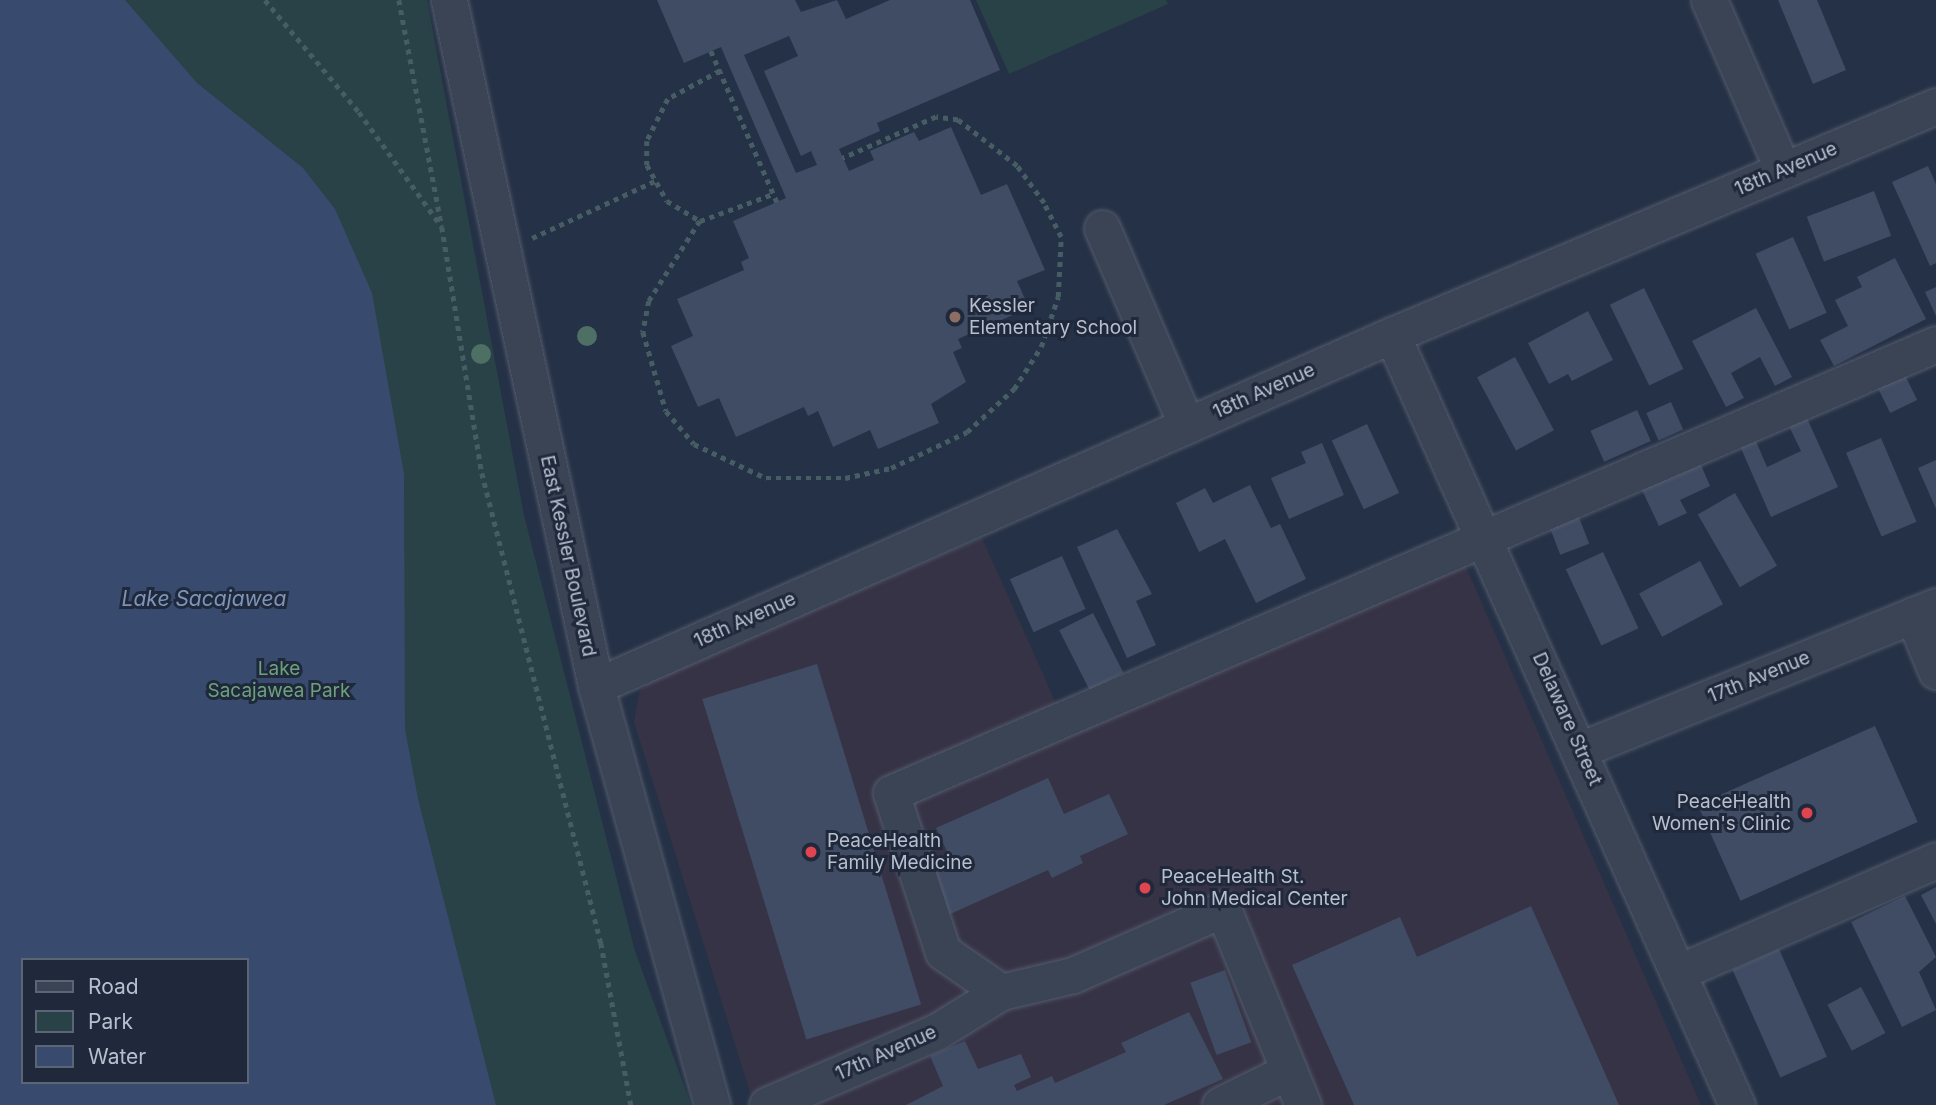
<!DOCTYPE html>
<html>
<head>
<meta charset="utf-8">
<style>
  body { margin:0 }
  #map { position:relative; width:1936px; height:1105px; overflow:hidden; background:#253146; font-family:Inter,sans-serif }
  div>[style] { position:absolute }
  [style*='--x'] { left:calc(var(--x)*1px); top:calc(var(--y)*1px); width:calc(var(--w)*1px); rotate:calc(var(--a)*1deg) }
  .medical>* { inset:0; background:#373346 }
  .green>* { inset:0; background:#284247 }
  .water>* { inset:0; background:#384b6e }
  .building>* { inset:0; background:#3f4c64; transform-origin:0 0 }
  .path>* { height:4.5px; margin-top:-2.25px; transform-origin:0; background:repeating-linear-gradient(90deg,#465e63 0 5px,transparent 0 10px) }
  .roads { filter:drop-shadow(0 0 2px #535c6d) drop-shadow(0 0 2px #535c6d) }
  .minor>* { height:35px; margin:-17.5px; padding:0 17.5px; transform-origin:17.5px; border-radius:17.5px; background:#3a4455 }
  .trees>* { width:20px; height:20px; margin:-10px; border-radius:50%; background:#4d6f64 }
  .dots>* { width:19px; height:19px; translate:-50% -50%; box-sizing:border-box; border:4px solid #1f293b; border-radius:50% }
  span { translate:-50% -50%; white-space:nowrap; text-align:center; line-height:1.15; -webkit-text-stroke:6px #1f293b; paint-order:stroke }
  .street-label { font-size:19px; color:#b8bfce }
  .poi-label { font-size:19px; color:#b8bfce }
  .left { translate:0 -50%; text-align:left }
  .right { translate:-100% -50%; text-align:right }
  .park-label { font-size:19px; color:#6da17c }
  .water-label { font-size:21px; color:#7d93b8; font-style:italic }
  .legend { position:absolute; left:21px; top:958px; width:228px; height:126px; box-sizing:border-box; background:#1f293b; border:2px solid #5c6576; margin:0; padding:9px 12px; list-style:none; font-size:21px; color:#b8bfce }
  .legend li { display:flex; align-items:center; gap:14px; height:35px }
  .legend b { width:35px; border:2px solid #5c6576 }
</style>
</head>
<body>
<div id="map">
  <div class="medical">
    <i style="clip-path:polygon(982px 538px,1056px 703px,1462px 558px,1701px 1105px,754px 1105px,634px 722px,639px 693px,656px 675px)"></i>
  </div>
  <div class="green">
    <i style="clip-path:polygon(evenodd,0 0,427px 0,524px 515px,635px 951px,691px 1105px,0 1105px,0 0,23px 960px,247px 960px,247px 1082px,23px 1082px,23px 960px)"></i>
    <i style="clip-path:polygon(976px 0,1166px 0,1168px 4px,1009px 74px)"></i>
  </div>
  <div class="water">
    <i style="clip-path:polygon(evenodd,0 0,125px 0,197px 83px,303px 168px,335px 209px,372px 293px,404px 474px,405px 729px,418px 799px,496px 1105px,0 1105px,0 0,23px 960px,247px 960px,247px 1082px,23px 1082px,23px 960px)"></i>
  </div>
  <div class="building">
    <i style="clip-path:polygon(evenodd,657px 0,795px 0,801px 12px,837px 0,846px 19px,890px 0,970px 0,1000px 70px,877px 123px,880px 131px,839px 149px,849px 171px,874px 160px,870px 151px,914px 132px,919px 141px,951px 127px,981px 195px,1007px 184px,1045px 270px,1017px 281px,1029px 308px,958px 339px,962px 348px,953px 352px,966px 382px,931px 404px,939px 423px,878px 449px,870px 430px,833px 447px,818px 411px,808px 416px,804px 407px,736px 437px,719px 398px,698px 407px,671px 346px,693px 336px,677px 299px,744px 270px,741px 262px,749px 258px,733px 221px,786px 198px,721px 47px,684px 63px,657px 0,789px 36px,798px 56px,764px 71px,801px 156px,811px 151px,817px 165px,796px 173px,744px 55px,789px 36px)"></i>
    <i style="clip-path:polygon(1778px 0,1817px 0,1846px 70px,1813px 84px)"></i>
    <i style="clip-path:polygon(1928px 166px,1936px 184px,1936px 263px,1930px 266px,1892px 182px)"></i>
    <i style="left:1874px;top:191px;width:48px;height:72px;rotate:69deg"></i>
    <i style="left:1793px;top:237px;width:83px;height:41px;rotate:66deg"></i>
    <i style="clip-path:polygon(1895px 258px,1926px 319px,1834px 366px,1820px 340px,1848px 326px,1835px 300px,1862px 287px,1857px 277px)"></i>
    <i style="clip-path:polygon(1936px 287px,1936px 316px,1925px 292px)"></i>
    <i style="left:1644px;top:288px;width:90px;height:38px;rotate:64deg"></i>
    <i style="clip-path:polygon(1756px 308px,1792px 377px,1775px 386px,1760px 357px,1731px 373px,1744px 398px,1726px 407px,1692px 341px)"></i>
    <i style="clip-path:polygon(1588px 311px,1613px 360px,1572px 381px,1568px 374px,1549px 384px,1528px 343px)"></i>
    <i style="left:1515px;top:357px;width:83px;height:43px;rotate:62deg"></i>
    <i style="left:1904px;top:373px;width:30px;height:30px;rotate:64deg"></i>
    <i style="left:1671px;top:402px;width:30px;height:27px;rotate:66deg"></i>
    <i style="left:1637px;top:410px;width:34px;height:51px;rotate:66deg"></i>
    <i style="clip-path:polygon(1806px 416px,1838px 487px,1771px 517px,1740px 446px,1755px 439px,1767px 467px,1801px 451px,1788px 424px)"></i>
    <i style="left:1367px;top:424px;width:76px;height:39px;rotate:65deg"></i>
    <i style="left:1881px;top:438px;width:91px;height:38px;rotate:67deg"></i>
    <i style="clip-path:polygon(1322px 443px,1344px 495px,1289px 519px,1271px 478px,1306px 463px,1301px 452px)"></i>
    <i style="clip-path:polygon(1698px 458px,1710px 486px,1680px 500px,1687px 513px,1659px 526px,1640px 486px)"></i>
    <i style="clip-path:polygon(1936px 460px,1936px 509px,1918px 468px)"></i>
    <i style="clip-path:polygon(1250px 485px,1271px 528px,1280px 524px,1306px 579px,1256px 603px,1225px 539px,1199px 552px,1176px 503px,1205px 488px,1213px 503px)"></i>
    <i style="left:1735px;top:493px;width:84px;height:43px;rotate:60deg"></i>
    <i style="left:1577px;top:512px;width:34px;height:31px;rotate:69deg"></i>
    <i style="clip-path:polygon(1117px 529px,1152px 594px,1136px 601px,1156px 645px,1127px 658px,1077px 547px)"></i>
    <i style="left:1603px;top:552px;width:84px;height:41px;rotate:65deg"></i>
    <i style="left:1062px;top:556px;width:58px;height:57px;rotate:66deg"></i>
    <i style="left:1700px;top:561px;width:49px;height:69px;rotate:62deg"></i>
    <i style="left:1093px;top:613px;width:67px;height:38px;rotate:63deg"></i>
    <i style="left:817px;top:664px;width:356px;height:120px;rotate:73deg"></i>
    <i style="left:1875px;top:726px;width:105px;height:194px;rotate:66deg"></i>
    <i style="clip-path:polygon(1048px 778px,1064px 814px,1109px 794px,1128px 834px,1080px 856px,1083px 863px,1052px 878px,1048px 870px,948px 915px,930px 875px,953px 864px,936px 828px)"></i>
    <i style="clip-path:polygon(1936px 887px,1936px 924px,1921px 895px)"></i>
    <i style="clip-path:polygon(1905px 896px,1936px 957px,1919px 972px,1936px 1010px,1902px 1027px,1851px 922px)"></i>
    <i style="clip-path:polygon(1531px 906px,1619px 1105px,1354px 1105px,1292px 965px,1400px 917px,1417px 957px)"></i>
    <i style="left:1779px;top:949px;width:118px;height:51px;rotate:66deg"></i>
    <i style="left:1225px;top:970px;width:77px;height:37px;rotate:70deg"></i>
    <i style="left:1861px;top:987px;width:52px;height:38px;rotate:62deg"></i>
    <i style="clip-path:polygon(1189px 1012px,1223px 1079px,1164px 1105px,906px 1105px,943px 1086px,930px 1056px,965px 1041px,978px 1069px,1021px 1054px,1031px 1077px,1014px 1085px,1017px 1091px,1052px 1076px,1055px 1083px,1126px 1052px,1121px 1043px)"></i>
  </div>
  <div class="path">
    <i style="--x:265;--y:0;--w:146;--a:50"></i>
    <i style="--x:359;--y:112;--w:142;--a:54.2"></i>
    <i style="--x:442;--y:227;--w:249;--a:80.8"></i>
    <i style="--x:482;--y:473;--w:485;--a:75.8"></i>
    <i style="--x:601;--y:943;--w:165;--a:79.5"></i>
    <i style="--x:399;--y:0;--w:227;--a:79.3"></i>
    <i style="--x:711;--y:51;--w:165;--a:66.4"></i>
    <i style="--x:720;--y:71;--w:59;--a:151.7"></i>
    <i style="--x:668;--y:99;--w:47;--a:116.6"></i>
    <i style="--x:647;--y:141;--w:24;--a:90"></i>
    <i style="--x:647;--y:165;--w:41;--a:60.9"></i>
    <i style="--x:667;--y:201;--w:39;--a:31"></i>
    <i style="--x:700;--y:221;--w:95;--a:122.5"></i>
    <i style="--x:649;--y:301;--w:32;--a:101"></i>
    <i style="--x:643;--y:332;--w:82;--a:73.8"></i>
    <i style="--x:666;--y:411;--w:43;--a:49.7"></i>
    <i style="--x:694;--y:444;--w:80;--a:25.3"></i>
    <i style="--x:766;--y:478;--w:79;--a:0"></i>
    <i style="--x:845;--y:478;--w:47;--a:-12.3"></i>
    <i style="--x:891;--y:468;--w:84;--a:-25.3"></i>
    <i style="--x:967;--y:432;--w:64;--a:-42.5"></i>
    <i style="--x:1014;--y:389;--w:50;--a:-57.3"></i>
    <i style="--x:1041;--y:347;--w:53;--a:-71.2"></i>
    <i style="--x:1058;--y:297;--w:60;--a:-87.1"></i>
    <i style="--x:1061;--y:237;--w:38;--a:-117"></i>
    <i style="--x:1044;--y:203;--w:46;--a:-126.1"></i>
    <i style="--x:1017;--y:166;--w:75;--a:-142.1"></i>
    <i style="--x:958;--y:120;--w:22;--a:-172"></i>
    <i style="--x:936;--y:117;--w:102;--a:156.2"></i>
    <i style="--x:700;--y:221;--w:78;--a:-20.3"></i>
    <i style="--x:532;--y:238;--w:136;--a:-24.9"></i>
  </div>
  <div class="roads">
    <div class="minor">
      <i style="--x:449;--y:0;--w:702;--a:77.91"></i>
      <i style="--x:596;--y:686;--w:435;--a:74.5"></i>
      <i style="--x:1709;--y:0;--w:185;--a:66.5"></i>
      <i style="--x:1102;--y:228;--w:215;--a:66.8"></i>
      <i style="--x:1392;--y:335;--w:844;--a:65.87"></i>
      <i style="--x:1913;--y:615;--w:61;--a:67.7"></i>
      <i style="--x:596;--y:686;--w:870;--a:-23.8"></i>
      <i style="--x:1392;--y:335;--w:590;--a:-22.83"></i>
      <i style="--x:1582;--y:749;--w:382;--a:-22"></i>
      <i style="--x:1679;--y:972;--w:280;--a:-23.5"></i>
      <i style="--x:1001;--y:992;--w:70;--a:-145.4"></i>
      <i style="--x:943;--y:952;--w:167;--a:-108.1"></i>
      <i style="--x:891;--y:793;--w:1137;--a:-23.25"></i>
      <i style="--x:767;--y:1105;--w:184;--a:-23.4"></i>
      <i style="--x:936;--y:1032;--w:76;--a:-31.6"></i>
      <i style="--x:1001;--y:992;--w:74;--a:-13.3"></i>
      <i style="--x:1073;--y:975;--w:164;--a:-23.7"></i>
      <i style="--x:1223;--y:909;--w:212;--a:67.8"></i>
      <i style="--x:1220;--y:1105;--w:77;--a:-26.2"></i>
    </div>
  </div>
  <div class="trees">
    <i style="left:587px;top:336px"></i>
    <i style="left:481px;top:354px"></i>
  </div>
  <div class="dots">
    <i style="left:955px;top:317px;background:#8d6e63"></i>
    <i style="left:1807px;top:813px;background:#e0444e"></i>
    <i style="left:811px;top:852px;background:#e0444e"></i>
    <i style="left:1145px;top:888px;background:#e0444e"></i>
  </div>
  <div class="street-label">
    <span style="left:1786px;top:169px;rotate:-23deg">18th Avenue</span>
    <span style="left:1264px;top:391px;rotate:-24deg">18th Avenue</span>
    <span style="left:568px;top:556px;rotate:78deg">East Kessler Boulevard</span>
    <span style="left:745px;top:620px;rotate:-24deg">18th Avenue</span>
    <span style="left:1759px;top:677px;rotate:-22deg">17th Avenue</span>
    <span style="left:1567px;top:719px;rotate:66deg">Delaware Street</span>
    <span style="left:886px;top:1053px;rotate:-24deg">17th Avenue</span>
  </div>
  <div class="poi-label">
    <span class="left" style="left:969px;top:317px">Kessler<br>Elementary School</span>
    <span class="right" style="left:1791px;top:813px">PeaceHealth<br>Women's Clinic</span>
    <span class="left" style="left:827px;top:852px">PeaceHealth<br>Family Medicine</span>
    <span class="left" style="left:1161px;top:888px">PeaceHealth St.<br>John Medical Center</span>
  </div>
  <div class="park-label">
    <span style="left:279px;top:680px">Lake<br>Sacajawea Park</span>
  </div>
  <div class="water-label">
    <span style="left:204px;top:599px">Lake Sacajawea</span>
  </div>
  <ul class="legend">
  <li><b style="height:9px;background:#3a4455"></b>Road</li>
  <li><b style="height:19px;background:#284247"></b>Park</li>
  <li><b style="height:19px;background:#384b6e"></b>Water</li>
  </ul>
</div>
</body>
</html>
